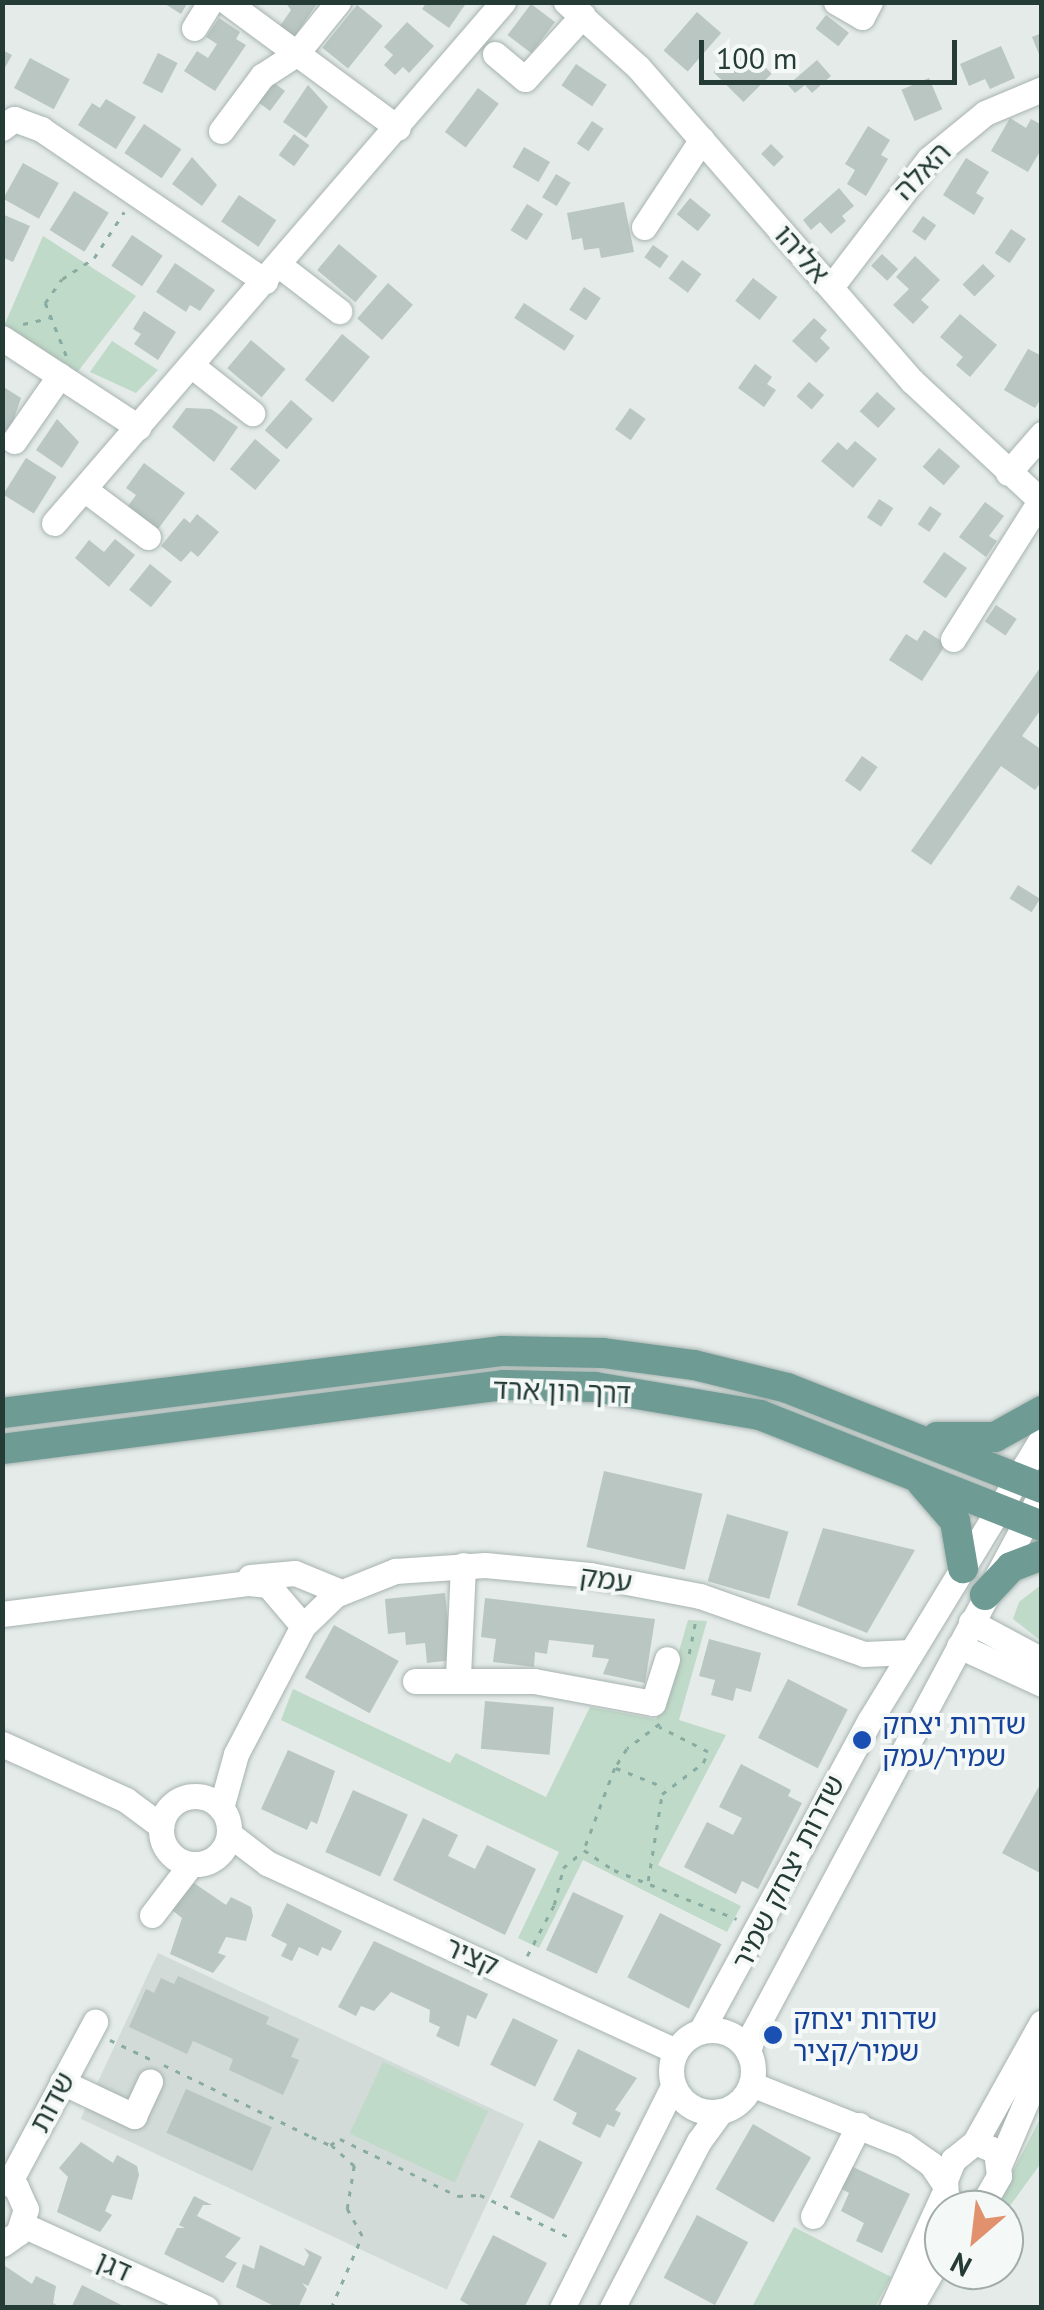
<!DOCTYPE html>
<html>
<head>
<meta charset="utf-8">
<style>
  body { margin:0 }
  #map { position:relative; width:1044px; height:2310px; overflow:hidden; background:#e4ebe9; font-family:"PT Sans","Noto Sans Hebrew",sans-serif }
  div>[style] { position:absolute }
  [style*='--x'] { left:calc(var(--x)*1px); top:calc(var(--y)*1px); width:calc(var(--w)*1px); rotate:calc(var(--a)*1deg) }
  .built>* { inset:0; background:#d2dbd8; transform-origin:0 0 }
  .green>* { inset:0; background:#bfdac8; transform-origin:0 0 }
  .building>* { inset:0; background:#b9c6c2; transform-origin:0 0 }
  .path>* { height:2.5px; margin-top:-1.25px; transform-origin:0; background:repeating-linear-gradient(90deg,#88aba2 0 5px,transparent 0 13px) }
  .roads { filter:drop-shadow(0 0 2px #a7b3b0) drop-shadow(0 0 2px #a7b3b0) }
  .minor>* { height:25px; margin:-12.5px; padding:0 12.5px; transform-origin:12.5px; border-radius:12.5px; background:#fff }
  .minor>.ring { margin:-12.5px; padding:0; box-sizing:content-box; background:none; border:25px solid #fff; border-radius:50% }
  .major>* { height:30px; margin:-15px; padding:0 15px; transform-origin:15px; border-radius:15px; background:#6e9b93 }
  .dots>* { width:28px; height:28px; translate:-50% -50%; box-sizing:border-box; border:5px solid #f4f8f6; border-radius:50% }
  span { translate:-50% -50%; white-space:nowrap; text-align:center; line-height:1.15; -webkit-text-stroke:8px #f4f8f6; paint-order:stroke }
  .street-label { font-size:28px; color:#253b36 }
  .transit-label { font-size:28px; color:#164399 }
  .left { translate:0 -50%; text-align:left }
  .frame { position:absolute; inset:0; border:5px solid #253b36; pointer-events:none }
  .north { position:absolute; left:924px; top:2190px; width:100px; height:100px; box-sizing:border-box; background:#f4f8f6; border:2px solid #a1aca9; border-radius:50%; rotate:208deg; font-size:28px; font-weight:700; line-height:40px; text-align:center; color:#253b36 }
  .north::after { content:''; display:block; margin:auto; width:35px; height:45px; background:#e1916d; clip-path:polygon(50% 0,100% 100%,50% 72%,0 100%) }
  .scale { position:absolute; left:699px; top:40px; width:258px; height:45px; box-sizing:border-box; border:5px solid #253b36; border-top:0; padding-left:12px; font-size:30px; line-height:35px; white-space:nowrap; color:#253b36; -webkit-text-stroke:8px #f4f8f6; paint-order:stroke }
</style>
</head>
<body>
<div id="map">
  <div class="built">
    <i style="left:158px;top:1953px;width:404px;height:183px;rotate:25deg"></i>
  </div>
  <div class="green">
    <i style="clip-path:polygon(43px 236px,136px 296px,76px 374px,4px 326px)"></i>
    <i style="clip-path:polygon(112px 341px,158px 370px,136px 393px,90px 372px)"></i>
    <i style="clip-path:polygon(1041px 1585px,1041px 1641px,1013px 1619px,1019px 1602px)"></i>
    <i style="clip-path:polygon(688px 1620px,707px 1621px,679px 1720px,726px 1735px,658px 1865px,741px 1906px,727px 1932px,583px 1860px,539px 1948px,518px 1938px,559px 1852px,281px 1720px,293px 1689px,450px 1763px,456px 1753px,546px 1797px,590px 1707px,655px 1719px,662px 1711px)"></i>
    <i style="left:383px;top:2062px;width:116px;height:79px;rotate:25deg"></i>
    <i style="clip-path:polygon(1041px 2117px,1041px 2163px,1004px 2214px,993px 2210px)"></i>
    <i style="clip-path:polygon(794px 2227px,891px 2277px,875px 2307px,752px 2307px)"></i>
  </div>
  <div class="building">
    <i style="clip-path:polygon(162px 2px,188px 2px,181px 14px)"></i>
    <i style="clip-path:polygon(285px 2px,318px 2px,293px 39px,278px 29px,291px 10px)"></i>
    <i style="clip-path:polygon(427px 2px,467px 2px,449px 28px,422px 9px)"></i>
    <i style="left:531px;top:4px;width:30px;height:39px;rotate:37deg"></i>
    <i style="left:357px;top:5px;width:33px;height:55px;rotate:39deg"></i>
    <i style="left:697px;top:12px;width:32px;height:51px;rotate:41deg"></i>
    <i style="left:826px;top:15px;width:29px;height:17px;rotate:38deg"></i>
    <i style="clip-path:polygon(219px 18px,240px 32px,236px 39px,246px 45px,215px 91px,184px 71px,197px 51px,208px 58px,217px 44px,206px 37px)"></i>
    <i style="clip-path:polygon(407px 22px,434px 46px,409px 73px,403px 67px,395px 75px,384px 65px,393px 55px,384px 47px)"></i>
    <i style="clip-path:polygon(1042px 33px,1042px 59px,1041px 59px,1032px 37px)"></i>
    <i style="left:742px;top:44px;width:42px;height:40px;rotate:45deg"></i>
    <i style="clip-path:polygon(1001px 46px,1015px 78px,990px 89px,985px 79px,969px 86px,960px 64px)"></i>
    <i style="clip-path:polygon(2px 50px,12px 55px,2px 73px)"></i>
    <i style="left:158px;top:53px;width:22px;height:34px;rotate:27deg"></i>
    <i style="left:30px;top:58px;width:45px;height:34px;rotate:28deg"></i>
    <i style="clip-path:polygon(817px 60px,831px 76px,812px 93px,805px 85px,795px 93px,788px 85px)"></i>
    <i style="left:576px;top:64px;width:37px;height:26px;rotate:34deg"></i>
    <i style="left:929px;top:78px;width:34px;height:30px;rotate:67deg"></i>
    <i style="left:273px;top:82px;width:15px;height:25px;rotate:37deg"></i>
    <i style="clip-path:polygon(308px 85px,328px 107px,306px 138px,283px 122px)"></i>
    <i style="left:478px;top:88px;width:26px;height:55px;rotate:37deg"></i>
    <i style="clip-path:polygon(106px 99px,136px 117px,116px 149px,78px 125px,92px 103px,100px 108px)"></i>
    <i style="clip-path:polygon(1010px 118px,1026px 128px,1031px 119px,1042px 125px,1042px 148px,1028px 172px,991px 151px)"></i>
    <i style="left:592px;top:121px;width:14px;height:27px;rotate:34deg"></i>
    <i style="left:144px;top:124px;width:45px;height:35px;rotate:34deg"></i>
    <i style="clip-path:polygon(868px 126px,890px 140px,881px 155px,888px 159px,866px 196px,847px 184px,855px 170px,845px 164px)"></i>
    <i style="left:294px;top:134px;width:19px;height:26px;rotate:36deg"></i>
    <i style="left:771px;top:144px;width:18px;height:14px;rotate:45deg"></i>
    <i style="left:524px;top:147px;width:30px;height:23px;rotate:30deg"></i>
    <i style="clip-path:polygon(192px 157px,217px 185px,202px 206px,172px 184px)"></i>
    <i style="clip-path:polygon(966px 158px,989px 172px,976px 193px,984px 198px,974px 215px,943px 195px)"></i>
    <i style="left:23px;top:163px;width:41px;height:41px;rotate:29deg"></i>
    <i style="left:556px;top:174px;width:17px;height:27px;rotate:31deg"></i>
    <i style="clip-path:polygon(839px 188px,854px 206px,842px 216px,846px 221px,831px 234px,820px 222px,811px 230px,803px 220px)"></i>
    <i style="left:74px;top:191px;width:41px;height:46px;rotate:32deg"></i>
    <i style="left:239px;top:195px;width:45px;height:32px;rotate:34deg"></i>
    <i style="left:690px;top:198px;width:27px;height:21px;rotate:39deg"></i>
    <i style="clip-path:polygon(624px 202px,634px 252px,601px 258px,599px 248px,584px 250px,582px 238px,572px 240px,567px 213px)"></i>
    <i style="left:527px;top:204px;width:19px;height:31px;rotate:32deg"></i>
    <i style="clip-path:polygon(2px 214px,30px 226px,13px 262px,2px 257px)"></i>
    <i style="left:923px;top:216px;width:16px;height:19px;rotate:35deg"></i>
    <i style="left:1011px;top:229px;width:18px;height:29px;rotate:34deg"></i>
    <i style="left:132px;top:235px;width:37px;height:37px;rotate:34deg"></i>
    <i style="left:339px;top:244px;width:50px;height:34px;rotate:40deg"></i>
    <i style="left:653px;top:245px;width:19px;height:15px;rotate:35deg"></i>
    <i style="left:882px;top:254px;width:22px;height:16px;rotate:43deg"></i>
    <i style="clip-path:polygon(915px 256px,940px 280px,921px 300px,929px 307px,913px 324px,893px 305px,909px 289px,896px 277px)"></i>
    <i style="left:682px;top:260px;width:24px;height:23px;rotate:36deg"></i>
    <i style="clip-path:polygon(175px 263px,215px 290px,200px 311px,190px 305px,186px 312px,156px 292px)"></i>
    <i style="left:983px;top:264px;width:17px;height:29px;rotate:45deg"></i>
    <i style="left:753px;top:278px;width:31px;height:29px;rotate:38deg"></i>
    <i style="left:388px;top:283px;width:33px;height:47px;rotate:41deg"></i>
    <i style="left:584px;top:287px;width:20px;height:27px;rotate:33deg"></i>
    <i style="left:524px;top:303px;width:60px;height:18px;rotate:33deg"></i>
    <i style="clip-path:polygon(144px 311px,176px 332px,158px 360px,134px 344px,141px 334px,133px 329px)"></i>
    <i style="clip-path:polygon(960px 314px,997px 345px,970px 377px,956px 365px,963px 357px,940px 337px)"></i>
    <i style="clip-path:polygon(814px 318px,827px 330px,820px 338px,830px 348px,816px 363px,792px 341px)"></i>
    <i style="left:342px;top:334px;width:36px;height:59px;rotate:39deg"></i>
    <i style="left:251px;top:340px;width:45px;height:37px;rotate:40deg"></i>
    <i style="clip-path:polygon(1028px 349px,1042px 356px,1042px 397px,1035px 408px,1004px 390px)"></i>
    <i style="clip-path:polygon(755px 364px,772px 377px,767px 384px,776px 390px,764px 407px,738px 388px)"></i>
    <i style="left:809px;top:382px;width:20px;height:19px;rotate:41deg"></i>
    <i style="clip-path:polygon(2px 386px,21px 398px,8px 436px,2px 433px)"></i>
    <i style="left:877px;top:392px;width:25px;height:26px;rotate:42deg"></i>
    <i style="left:291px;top:400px;width:29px;height:40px;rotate:41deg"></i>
    <i style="clip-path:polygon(186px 408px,211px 409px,238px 427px,214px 462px,172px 427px)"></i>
    <i style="left:630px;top:408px;width:19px;height:26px;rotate:35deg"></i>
    <i style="clip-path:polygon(57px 419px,79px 442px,62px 468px,36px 450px)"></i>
    <i style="left:255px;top:439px;width:33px;height:39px;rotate:40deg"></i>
    <i style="clip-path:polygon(855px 441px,877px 459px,853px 488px,821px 461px,838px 442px,847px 450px)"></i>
    <i style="left:939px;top:448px;width:28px;height:25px;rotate:41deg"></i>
    <i style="left:26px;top:458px;width:36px;height:43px;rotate:32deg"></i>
    <i style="clip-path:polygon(144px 463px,185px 493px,158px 529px,128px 506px,136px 495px,126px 488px)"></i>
    <i style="left:879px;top:499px;width:17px;height:22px;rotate:33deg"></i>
    <i style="clip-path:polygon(985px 502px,1004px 516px,989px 536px,997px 541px,986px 557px,959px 537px)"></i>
    <i style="left:930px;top:506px;width:14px;height:22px;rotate:34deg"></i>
    <i style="clip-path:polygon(197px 514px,219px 532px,198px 557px,191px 551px,181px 562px,161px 546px,184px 518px,190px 523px)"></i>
    <i style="clip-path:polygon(115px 539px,135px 555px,109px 587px,75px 558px,89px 540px,104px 552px)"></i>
    <i style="left:944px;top:552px;width:28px;height:37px;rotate:35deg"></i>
    <i style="left:150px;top:564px;width:28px;height:33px;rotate:39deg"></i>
    <i style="left:996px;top:605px;width:25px;height:20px;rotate:34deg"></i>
    <i style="clip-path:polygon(924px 630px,946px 644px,922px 681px,889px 660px,906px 634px,917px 641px)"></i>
    <i style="clip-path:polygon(1042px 665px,1042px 708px,1022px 736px,1042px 750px,1042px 781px,1035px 790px,1001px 766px,931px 865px,911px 851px)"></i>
    <i style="left:862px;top:756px;width:19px;height:30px;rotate:35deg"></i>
    <i style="left:1018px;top:885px;width:26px;height:16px;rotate:32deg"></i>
    <i style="left:604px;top:1471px;width:101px;height:78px;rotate:13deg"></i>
    <i style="left:727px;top:1514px;width:64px;height:70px;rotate:16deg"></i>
    <i style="clip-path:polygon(823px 1528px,915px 1550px,867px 1633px,797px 1605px)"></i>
    <i style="clip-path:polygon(445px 1593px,452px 1660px,427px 1663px,425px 1643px,406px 1645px,405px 1632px,388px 1634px,385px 1599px)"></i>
    <i style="clip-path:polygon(485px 1598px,655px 1619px,645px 1683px,603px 1674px,609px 1659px,592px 1657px,594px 1645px,549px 1640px,547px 1654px,535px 1652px,534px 1667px,493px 1662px,496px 1639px,481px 1637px)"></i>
    <i style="left:334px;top:1625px;width:74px;height:60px;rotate:29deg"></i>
    <i style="clip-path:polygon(709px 1639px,761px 1653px,751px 1692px,736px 1688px,733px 1701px,711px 1695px,715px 1680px,699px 1676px)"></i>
    <i style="left:788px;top:1679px;width:67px;height:66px;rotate:27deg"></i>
    <i style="left:485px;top:1701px;width:69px;height:48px;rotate:5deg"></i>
    <i style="clip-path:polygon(288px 1750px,335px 1771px,317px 1824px,311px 1821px,307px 1830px,261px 1809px)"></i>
    <i style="clip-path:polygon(741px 1764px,791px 1790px,788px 1796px,802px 1803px,758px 1889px,742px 1881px,736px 1894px,684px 1867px,707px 1822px,733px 1835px,742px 1818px,719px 1807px)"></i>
    <i style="clip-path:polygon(1042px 1781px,1042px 1874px,1002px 1853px)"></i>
    <i style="left:353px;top:1790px;width:60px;height:68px;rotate:24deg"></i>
    <i style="clip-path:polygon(423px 1818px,458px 1835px,448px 1856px,475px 1869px,487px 1845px,536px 1869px,505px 1935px,393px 1880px)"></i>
    <i style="clip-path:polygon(194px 1883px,226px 1905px,231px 1897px,251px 1907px,253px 1916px,246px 1941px,226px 1937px,218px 1953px,226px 1956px,213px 1973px,170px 1954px,182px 1918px,172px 1910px)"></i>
    <i style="left:573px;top:1892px;width:56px;height:64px;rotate:25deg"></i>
    <i style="clip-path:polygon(287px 1903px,342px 1931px,331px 1951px,322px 1947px,318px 1956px,299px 1947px,292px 1961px,281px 1956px,287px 1944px,271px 1936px)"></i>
    <i style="left:660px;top:1913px;width:69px;height:72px;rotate:27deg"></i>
    <i style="clip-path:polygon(374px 1941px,488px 1994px,476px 2019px,467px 2015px,459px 2047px,436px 2036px,440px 2027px,429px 2022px,430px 2010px,391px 1992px,374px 2011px,361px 2006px,356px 2016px,338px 2007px)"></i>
    <i style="clip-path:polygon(178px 1976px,269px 2017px,266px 2024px,299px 2039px,291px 2057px,299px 2060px,283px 2095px,229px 2070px,233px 2059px,193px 2041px,187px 2054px,129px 2027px,146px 1989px,154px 1993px,161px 1978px,174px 1984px)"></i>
    <i style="left:513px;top:2018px;width:50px;height:52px;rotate:26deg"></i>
    <i style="clip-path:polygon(578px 2049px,637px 2078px,615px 2110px,621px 2113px,614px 2127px,607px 2124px,600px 2138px,572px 2124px,577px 2113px,553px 2100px)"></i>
    <i style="left:186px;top:2089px;width:94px;height:48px;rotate:24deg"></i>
    <i style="left:753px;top:2124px;width:67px;height:75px;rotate:30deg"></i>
    <i style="left:539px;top:2140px;width:49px;height:64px;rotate:27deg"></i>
    <i style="clip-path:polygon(81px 2142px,113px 2163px,117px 2155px,137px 2166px,139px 2175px,132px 2200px,112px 2195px,105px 2211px,112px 2215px,100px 2232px,57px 2212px,68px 2177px,59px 2168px)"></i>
    <i style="clip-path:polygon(851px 2166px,910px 2194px,882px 2253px,856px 2241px,864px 2223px,841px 2211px,849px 2193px,840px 2188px)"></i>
    <i style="clip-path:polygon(194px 2196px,212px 2205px,203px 2205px,197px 2216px,241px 2238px,225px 2257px,237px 2263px,223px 2283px,164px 2254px,177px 2228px,185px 2228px,179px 2225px)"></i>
    <i style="left:697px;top:2215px;width:58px;height:71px;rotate:28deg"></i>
    <i style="clip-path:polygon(493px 2235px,547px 2263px,524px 2308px,474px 2308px,460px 2300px)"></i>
    <i style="clip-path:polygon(260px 2245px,304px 2266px,309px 2255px,304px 2248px,322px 2257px,308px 2286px,302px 2283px,307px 2289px,298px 2308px,278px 2308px,236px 2287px,243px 2264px,254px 2269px)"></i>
    <i style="clip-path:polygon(2px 2264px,32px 2284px,36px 2276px,56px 2286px,53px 2303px,62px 2308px,2px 2308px)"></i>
    <i style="clip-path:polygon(82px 2285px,127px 2308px,71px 2308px)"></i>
  </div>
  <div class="path">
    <i style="--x:23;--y:324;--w:27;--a:-13"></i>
    <i style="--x:66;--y:356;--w:57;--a:-111.6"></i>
    <i style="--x:45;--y:303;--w:29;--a:-55"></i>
    <i style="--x:62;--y:279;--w:38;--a:-33"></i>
    <i style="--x:94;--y:258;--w:55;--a:-56.9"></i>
    <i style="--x:689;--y:1654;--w:38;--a:-79"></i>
    <i style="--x:660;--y:1724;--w:41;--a:142.9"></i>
    <i style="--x:627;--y:1749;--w:22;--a:122"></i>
    <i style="--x:615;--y:1768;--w:88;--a:110.7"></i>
    <i style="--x:584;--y:1850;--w:36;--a:34"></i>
    <i style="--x:614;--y:1870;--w:132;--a:21.7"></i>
    <i style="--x:616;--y:1768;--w:52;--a:21.6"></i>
    <i style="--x:648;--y:1881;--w:88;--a:-80.9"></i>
    <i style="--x:662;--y:1794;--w:51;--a:-37.1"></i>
    <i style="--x:703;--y:1763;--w:12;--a:-66"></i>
    <i style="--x:708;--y:1752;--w:55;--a:-153"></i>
    <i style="--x:527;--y:1956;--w:58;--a:-62.1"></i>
    <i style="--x:554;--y:1905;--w:38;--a:-76"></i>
    <i style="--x:563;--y:1868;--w:26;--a:-40"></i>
    <i style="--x:110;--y:2040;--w:47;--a:25.5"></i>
    <i style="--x:164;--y:2065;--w:165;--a:25.9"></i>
    <i style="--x:312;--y:2137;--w:20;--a:24"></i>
    <i style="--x:330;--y:2145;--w:12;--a:-31"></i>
    <i style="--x:340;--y:2139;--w:131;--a:25.8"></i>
    <i style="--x:458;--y:2196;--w:22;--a:-3"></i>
    <i style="--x:480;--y:2195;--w:103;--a:25.3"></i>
    <i style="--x:331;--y:2308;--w:78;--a:-66.7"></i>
    <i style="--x:362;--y:2236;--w:31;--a:-119"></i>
    <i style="--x:347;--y:2209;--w:44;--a:-80.8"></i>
    <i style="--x:354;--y:2166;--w:30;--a:-138"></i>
  </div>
  <div class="roads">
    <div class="minor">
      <i style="--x:227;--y:2;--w:212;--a:36.4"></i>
      <i style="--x:566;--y:2;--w:97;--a:42.1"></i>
      <i style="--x:638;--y:67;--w:417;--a:48.9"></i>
      <i style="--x:912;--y:381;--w:178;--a:42.9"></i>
      <i style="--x:836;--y:2;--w:30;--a:30"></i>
      <i style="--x:862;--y:17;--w:17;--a:-62"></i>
      <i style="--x:194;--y:28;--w:31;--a:-58"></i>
      <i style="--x:495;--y:54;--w:39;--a:40"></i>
      <i style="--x:525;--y:79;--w:86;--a:-47.8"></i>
      <i style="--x:2;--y:128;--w:15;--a:-37"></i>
      <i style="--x:14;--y:119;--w:29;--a:20"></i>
      <i style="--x:41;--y:129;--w:271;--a:34.2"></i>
      <i style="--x:221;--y:131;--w:69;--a:-53.3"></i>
      <i style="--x:262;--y:76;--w:40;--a:-32.9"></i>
      <i style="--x:296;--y:54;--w:67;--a:-51.1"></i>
      <i style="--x:644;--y:227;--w:105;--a:-56.6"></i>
      <i style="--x:279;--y:265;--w:76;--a:37.5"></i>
      <i style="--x:831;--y:287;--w:161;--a:-52.6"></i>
      <i style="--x:929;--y:159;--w:72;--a:-39.4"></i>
      <i style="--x:985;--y:113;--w:62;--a:-22.8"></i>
      <i style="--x:2;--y:338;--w:163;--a:33.2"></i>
      <i style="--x:191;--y:365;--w:78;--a:38.2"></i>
      <i style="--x:14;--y:441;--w:80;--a:-55.1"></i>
      <i style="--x:1008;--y:473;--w:52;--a:-48.9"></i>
      <i style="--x:84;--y:489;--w:80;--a:36.9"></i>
      <i style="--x:54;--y:523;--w:688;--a:-49.25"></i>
      <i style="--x:953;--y:639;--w:163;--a:-57.8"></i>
      <i style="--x:250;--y:1577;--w:45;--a:-5.1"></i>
      <i style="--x:295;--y:1573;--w:50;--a:22.4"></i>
      <i style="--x:2;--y:1614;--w:249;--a:-7.2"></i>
      <i style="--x:249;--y:1583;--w:19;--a:6"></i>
      <i style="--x:268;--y:1585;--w:54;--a:49.5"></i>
      <i style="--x:971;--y:1622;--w:81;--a:28.2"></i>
      <i style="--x:959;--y:1646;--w:91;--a:24.6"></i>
      <i style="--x:458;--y:1676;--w:111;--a:-87.4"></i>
      <i style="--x:415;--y:1681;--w:119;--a:0"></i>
      <i style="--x:534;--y:1681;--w:121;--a:10.5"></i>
      <i style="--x:653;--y:1703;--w:46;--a:-72.3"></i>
      <i style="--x:2;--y:1744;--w:136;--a:24.3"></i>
      <i style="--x:126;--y:1800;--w:44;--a:36.6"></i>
      <i class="ring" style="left:161px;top:1796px;width:43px;height:43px"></i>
      <i style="--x:221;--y:1808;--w:56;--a:-74.5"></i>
      <i style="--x:236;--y:1754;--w:144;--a:-62.4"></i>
      <i style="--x:303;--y:1626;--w:45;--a:-44.1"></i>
      <i style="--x:335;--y:1595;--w:65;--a:-21.8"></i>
      <i style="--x:395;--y:1571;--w:90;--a:-3.8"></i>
      <i style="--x:485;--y:1565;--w:105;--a:5.4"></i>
      <i style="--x:590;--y:1575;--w:112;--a:10.8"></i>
      <i style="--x:700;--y:1596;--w:174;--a:19.5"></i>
      <i style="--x:864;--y:1654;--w:47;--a:-2.4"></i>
      <i style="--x:229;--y:1834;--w:48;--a:37.3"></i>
      <i style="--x:267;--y:1863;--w:450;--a:24.7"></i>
      <i style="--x:152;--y:1915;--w:64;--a:-52.6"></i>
      <i class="ring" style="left:671px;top:2030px;width:57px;height:57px"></i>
      <i style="--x:701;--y:2031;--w:354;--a:-61.5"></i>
      <i style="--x:870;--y:1720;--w:330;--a:-58.6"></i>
      <i style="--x:748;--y:2052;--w:22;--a:-74"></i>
      <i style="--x:754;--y:2031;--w:611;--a:-61.88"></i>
      <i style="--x:62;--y:2082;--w:80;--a:25.3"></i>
      <i style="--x:134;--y:2116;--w:38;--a:-65"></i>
      <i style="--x:751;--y:2084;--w:165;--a:21.7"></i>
      <i style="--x:904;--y:2145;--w:33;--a:35"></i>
      <i style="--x:931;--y:2164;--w:25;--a:56"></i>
      <i style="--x:975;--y:2142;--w:23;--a:23"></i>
      <i style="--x:996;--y:2151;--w:25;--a:83"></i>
      <i style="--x:999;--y:2176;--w:28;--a:120"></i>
      <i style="--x:985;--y:2200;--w:25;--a:159"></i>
      <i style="--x:962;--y:2209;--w:19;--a:-145"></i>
      <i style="--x:946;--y:2198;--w:18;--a:-93"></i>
      <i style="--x:945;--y:2180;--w:22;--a:-68"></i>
      <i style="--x:953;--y:2160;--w:28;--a:-39"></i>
      <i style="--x:975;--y:2142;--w:137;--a:-60.8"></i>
      <i style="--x:1000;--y:2163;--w:108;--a:-67"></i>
      <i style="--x:2;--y:2180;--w:16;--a:27"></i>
      <i style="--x:16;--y:2187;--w:24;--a:66"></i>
      <i style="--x:26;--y:2209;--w:25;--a:108"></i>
      <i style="--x:18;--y:2233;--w:19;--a:145"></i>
      <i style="--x:9;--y:2183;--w:183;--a:-61.9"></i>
      <i style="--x:813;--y:2216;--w:102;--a:-63.2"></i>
      <i style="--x:23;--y:2225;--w:201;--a:24.4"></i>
      <i style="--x:913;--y:2303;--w:62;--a:-60.1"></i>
      <i style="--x:562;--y:2308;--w:248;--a:-63.4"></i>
      <i style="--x:612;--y:2308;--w:188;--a:-62.5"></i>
      <i style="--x:699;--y:2141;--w:37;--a:-54"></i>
      <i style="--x:892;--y:2308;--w:128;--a:-65.6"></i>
    </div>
    <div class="major">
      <i style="--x:2;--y:1413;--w:504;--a:-7.07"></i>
      <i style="--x:502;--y:1351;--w:101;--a:1.1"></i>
      <i style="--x:603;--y:1353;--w:92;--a:7.5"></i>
      <i style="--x:694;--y:1365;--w:96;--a:13.9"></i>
      <i style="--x:787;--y:1388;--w:274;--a:21.4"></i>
      <i style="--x:937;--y:1437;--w:58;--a:0"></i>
      <i style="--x:995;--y:1437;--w:54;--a:-29"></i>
      <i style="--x:2;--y:1449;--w:506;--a:-7.27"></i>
      <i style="--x:504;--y:1385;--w:91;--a:1.3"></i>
      <i style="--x:595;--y:1387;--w:167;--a:9.6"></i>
      <i style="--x:760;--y:1415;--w:303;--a:21.5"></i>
      <i style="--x:922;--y:1483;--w:50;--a:49"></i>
      <i style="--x:955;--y:1521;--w:48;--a:80.3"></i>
      <i style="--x:985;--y:1595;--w:38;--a:-47"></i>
      <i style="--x:1011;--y:1567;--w:33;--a:-21"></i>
    </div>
  </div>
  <div class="dots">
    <i style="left:862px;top:1740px;background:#1a4fb4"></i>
    <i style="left:773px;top:2035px;background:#1a4fb4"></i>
  </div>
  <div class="street-label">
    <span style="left:922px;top:171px;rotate:-46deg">האלה</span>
    <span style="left:802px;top:254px;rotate:49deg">אליהו</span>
    <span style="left:562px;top:1391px;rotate:2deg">דרך רון ארד</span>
    <span style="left:606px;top:1579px;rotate:8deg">עמק</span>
    <span style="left:788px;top:1872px;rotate:-63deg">שדרות יצחק שמיר</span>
    <span style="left:472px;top:1956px;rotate:24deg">קציר</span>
    <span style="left:52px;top:2102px;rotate:-62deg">שדות</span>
    <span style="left:114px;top:2266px;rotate:24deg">דגן</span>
  </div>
  <div class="transit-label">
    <span class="left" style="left:882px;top:1740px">שדרות יצחק<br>שמיר/עמק</span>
    <span class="left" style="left:793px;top:2035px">שדרות יצחק<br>שמיר/קציר</span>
  </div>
  <div class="frame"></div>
  <div class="north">N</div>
  <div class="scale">100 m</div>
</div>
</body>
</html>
